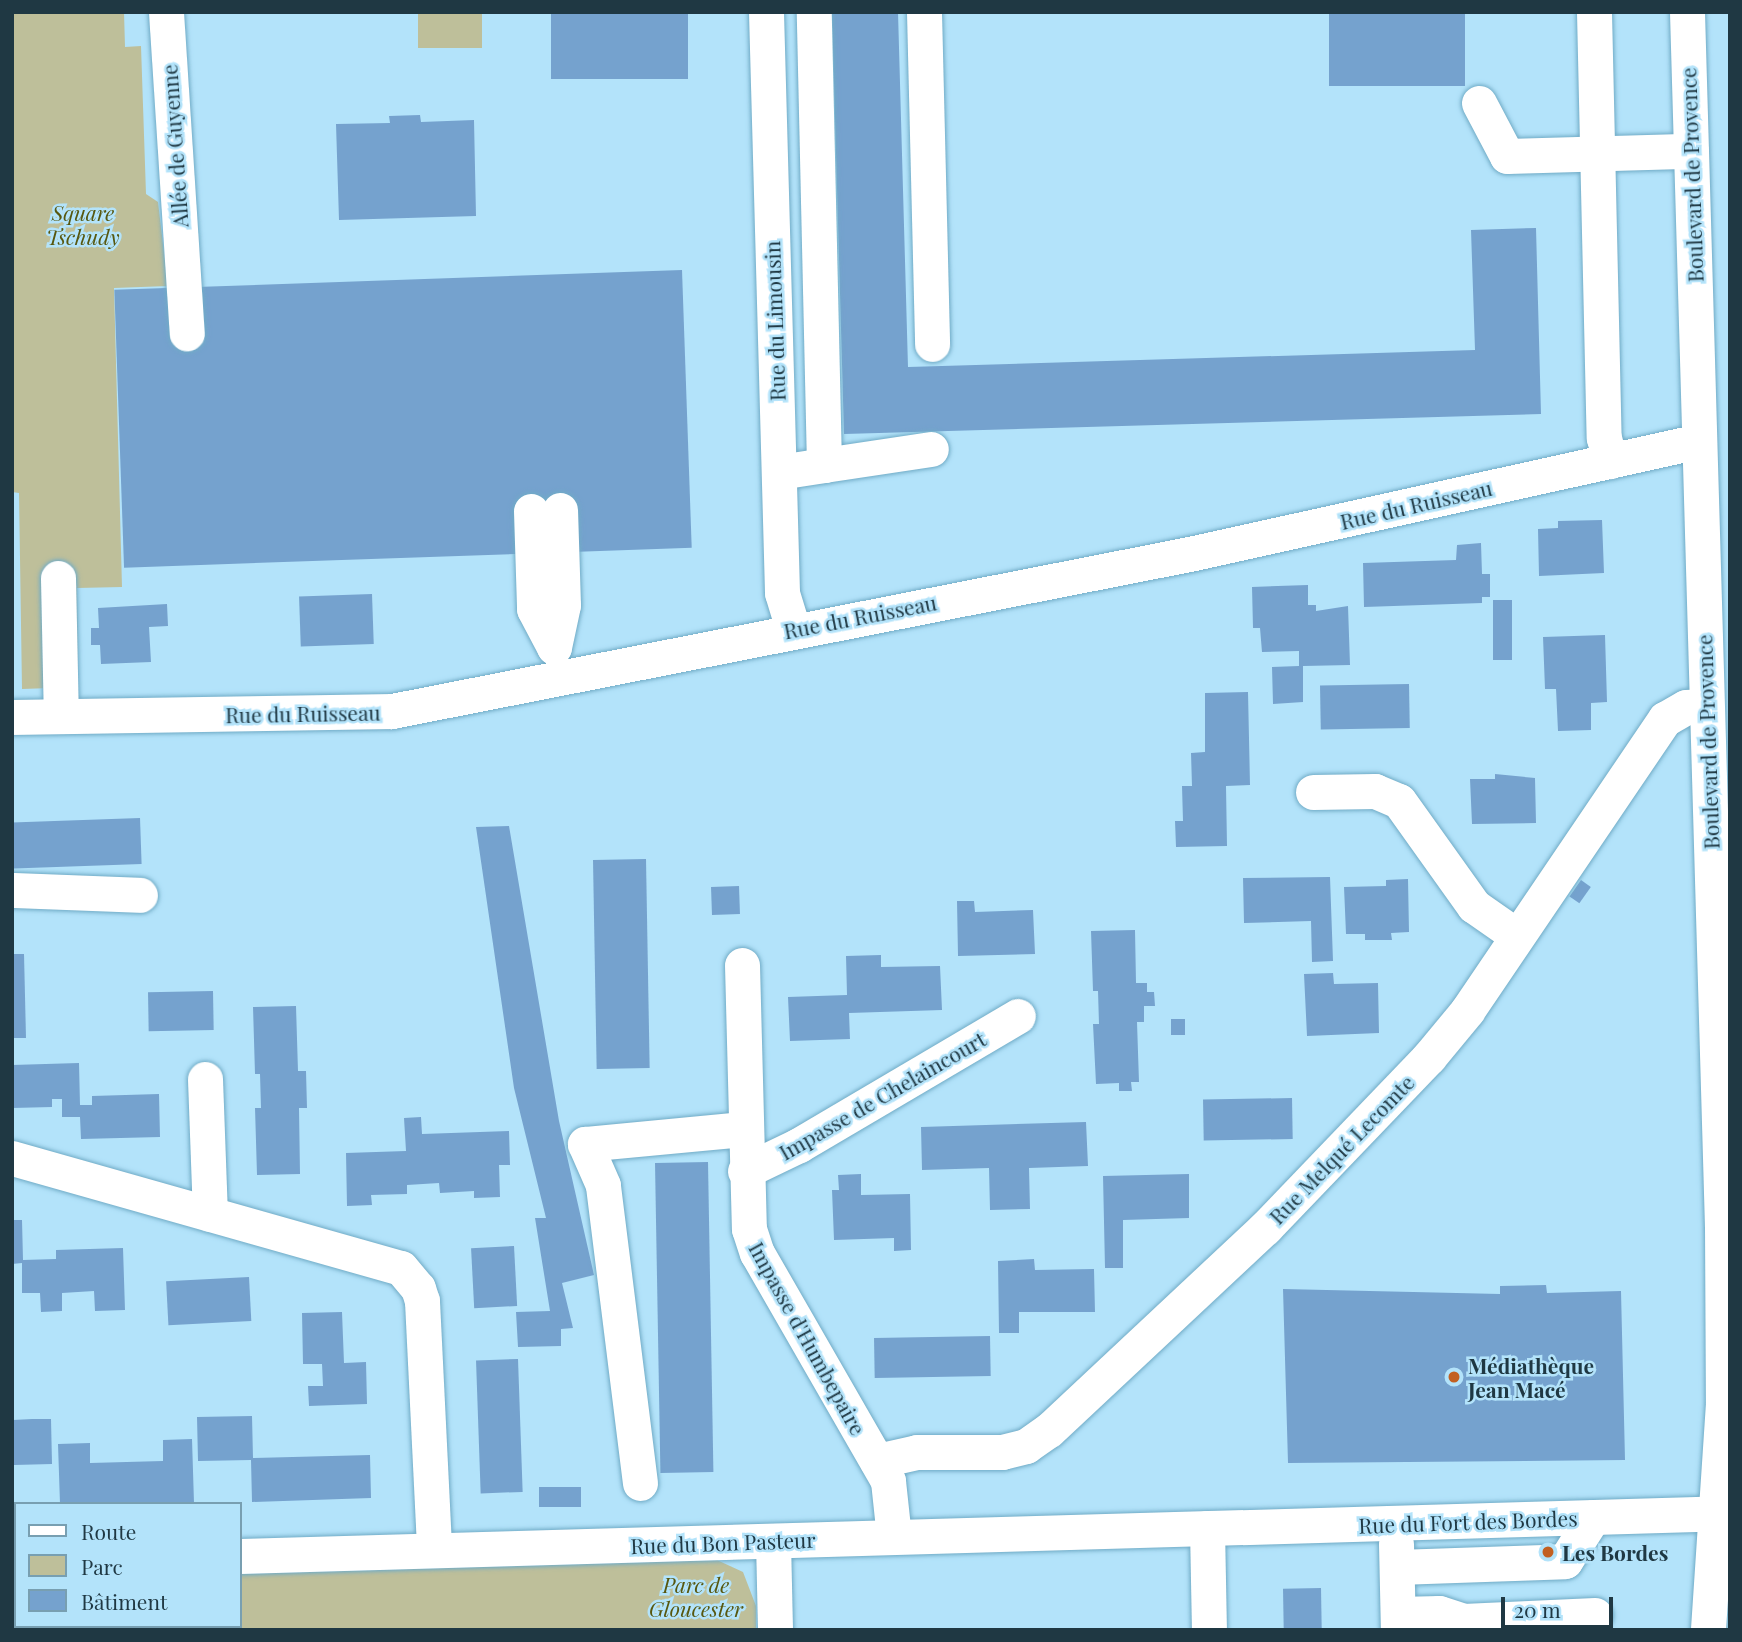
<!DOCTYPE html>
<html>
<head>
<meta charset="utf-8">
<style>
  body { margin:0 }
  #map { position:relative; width:1742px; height:1642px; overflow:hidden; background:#b3e3fa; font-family:"Playfair Display",serif }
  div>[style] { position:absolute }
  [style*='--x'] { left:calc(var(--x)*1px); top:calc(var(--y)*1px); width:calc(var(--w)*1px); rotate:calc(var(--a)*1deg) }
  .green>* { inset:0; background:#bebf9a; transform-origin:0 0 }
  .building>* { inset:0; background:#75a2ce; transform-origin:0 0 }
  .roads { filter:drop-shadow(0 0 2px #70abc6) drop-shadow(0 0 2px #70abc6) }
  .minor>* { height:35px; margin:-17.5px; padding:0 17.5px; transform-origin:17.5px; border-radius:17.5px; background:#fff }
  .dots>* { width:19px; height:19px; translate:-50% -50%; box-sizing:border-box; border:4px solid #b3e3fa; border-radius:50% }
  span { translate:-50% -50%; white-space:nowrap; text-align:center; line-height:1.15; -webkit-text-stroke:5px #b3e3fa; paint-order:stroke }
  .street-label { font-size:21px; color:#1f3843 }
  .park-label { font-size:21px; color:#57570f; font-style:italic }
  .poi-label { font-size:21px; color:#1f3843; font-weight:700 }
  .left { translate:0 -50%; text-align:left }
  .frame { position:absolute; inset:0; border:14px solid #1f3843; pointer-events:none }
  .legend { position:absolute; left:14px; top:1502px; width:228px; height:126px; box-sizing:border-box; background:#b3e3fa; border:2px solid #789fb1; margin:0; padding:9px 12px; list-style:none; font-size:21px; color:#1f3843 }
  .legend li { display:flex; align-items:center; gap:14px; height:35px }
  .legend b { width:35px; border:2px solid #789fb1 }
  .scale { position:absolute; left:1501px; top:1597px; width:112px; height:32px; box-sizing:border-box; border:4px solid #1f3843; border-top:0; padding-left:9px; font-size:21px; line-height:24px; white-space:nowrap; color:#1f3843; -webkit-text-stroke:5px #b3e3fa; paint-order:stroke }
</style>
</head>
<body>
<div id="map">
  <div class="green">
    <i style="clip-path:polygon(12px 12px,124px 12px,125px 47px,141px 46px,146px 194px,158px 202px,168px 286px,114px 288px,122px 587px,77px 588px,78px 687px,22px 689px,19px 493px,12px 492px)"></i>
    <i style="left:418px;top:12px;width:64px;height:36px"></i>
    <i style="clip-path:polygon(717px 1560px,743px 1572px,756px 1606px,756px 1630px,12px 1630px,12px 1580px,16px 1626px,240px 1626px,240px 1574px)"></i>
  </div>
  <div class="building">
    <i style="left:551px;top:12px;width:137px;height:67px"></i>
    <i style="clip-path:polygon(832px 12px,898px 12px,908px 367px,1475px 350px,1471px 230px,1536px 228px,1541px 414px,844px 434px)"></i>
    <i style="left:1329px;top:12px;width:136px;height:74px"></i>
    <i style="clip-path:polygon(420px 115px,421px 122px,474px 120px,476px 216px,339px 220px,336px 124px,390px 123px,389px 116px)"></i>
    <i style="left:682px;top:270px;width:278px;height:568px;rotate:88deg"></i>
    <i style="clip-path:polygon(1602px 520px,1604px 573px,1539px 576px,1538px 529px,1558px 528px,1558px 521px)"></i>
    <i style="clip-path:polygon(1481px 543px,1482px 574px,1490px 574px,1490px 597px,1482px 597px,1482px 603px,1364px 607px,1363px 563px,1456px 560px,1457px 545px)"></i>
    <i style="clip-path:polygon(1308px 585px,1308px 605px,1316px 605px,1316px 611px,1348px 606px,1350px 665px,1303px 666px,1303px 702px,1273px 704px,1272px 667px,1299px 666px,1299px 651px,1262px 652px,1260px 628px,1253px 628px,1252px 587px)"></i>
    <i style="left:372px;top:594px;width:50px;height:73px;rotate:88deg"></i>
    <i style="left:1493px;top:600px;width:19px;height:60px"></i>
    <i style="clip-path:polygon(167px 604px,168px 626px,149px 627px,151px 662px,101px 664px,100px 645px,91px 645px,91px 628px,99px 628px,98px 608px)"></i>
    <i style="clip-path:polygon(1605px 635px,1607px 702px,1591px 703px,1591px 730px,1558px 731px,1556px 689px,1545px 689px,1543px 637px)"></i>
    <i style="left:1409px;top:684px;width:44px;height:89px;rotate:89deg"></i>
    <i style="clip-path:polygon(1248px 692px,1250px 785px,1226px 786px,1227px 846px,1176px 847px,1175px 821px,1183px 821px,1182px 786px,1192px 786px,1191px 753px,1205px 752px,1205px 693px)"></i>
    <i style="clip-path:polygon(1495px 774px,1535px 778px,1536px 823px,1472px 824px,1470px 779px,1495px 779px)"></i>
    <i style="left:140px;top:818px;width:46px;height:128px;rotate:88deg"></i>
    <i style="clip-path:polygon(509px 826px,559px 1121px,594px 1275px,562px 1283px,573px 1328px,561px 1329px,561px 1346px,518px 1347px,516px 1312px,550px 1311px,535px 1218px,546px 1218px,514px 1088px,476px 827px)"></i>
    <i style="left:646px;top:859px;width:209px;height:53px;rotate:89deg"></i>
    <i style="clip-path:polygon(1330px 877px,1333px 961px,1312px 962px,1311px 921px,1244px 923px,1243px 878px)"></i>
    <i style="clip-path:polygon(1408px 879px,1409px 932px,1391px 933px,1392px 940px,1365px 940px,1365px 934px,1346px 934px,1344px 887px,1386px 886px,1386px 880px)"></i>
    <i style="left:1581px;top:880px;width:12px;height:20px;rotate:35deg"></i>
    <i style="left:739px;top:886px;width:28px;height:28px;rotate:88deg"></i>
    <i style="clip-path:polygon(957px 901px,974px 901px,975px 912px,1033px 910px,1035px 954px,958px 956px)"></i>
    <i style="clip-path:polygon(1135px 930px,1136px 983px,1147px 983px,1147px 992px,1154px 992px,1155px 1006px,1144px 1006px,1144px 1022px,1137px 1022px,1139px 1082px,1131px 1082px,1132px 1091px,1119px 1091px,1119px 1083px,1096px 1084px,1093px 1024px,1099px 1024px,1098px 991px,1093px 991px,1091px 931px)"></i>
    <i style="clip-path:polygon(12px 954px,24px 954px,26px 1038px,12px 1038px)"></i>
    <i style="clip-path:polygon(881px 955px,881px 967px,940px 966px,942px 1010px,849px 1013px,850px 1039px,790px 1041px,788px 997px,847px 995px,846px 956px)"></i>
    <i style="clip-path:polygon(1333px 973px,1334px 984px,1378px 983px,1379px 1033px,1307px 1036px,1304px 974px)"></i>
    <i style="left:213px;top:991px;width:39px;height:65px;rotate:89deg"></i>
    <i style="clip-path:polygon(296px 1006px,298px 1071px,306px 1071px,307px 1108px,299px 1108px,300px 1174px,257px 1175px,255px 1108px,261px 1108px,260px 1074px,255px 1074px,253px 1007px)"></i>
    <i style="left:1185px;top:1019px;width:16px;height:14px;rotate:90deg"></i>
    <i style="clip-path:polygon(79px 1063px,80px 1105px,92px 1105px,92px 1096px,159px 1094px,160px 1137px,81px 1139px,80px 1117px,62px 1117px,62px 1099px,52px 1099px,52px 1107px,12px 1108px,12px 1065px)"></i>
    <i style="left:1292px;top:1098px;width:41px;height:89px;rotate:89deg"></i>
    <i style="clip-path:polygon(421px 1117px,422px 1134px,509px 1131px,510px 1165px,499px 1165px,500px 1197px,474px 1198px,474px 1191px,440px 1193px,439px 1183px,407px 1185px,407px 1194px,371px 1195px,372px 1205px,347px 1206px,346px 1153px,406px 1151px,404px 1118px)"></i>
    <i style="clip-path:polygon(1086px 1122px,1088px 1166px,1029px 1168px,1030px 1209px,990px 1210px,989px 1168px,922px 1170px,921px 1127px)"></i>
    <i style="left:708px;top:1162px;width:310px;height:53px;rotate:89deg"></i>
    <i style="clip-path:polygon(861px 1174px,861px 1195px,910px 1194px,911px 1250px,894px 1251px,894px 1238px,834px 1240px,832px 1190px,839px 1190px,838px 1175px)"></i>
    <i style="clip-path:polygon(1189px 1174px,1189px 1218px,1123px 1220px,1123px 1268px,1105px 1268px,1103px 1176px)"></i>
    <i style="clip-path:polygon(12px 1220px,22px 1220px,23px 1260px,56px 1259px,56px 1250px,123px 1248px,125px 1310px,95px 1311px,94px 1291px,62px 1293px,62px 1311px,41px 1312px,40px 1293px,22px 1293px,22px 1263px,12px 1264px)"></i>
    <i style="left:514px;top:1246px;width:60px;height:43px;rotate:87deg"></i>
    <i style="clip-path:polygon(1034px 1259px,1035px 1270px,1094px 1269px,1095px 1312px,1019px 1312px,1019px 1333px,999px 1333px,998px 1261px)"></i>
    <i style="left:249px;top:1277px;width:44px;height:83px;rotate:87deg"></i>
    <i style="clip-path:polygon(1546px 1285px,1547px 1293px,1621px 1291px,1625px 1460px,1288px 1463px,1283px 1289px,1500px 1294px,1500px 1286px)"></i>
    <i style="clip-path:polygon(342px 1312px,344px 1363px,366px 1362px,367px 1404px,309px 1406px,308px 1386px,323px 1386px,322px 1364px,303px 1364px,302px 1313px)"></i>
    <i style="left:990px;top:1336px;width:40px;height:116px;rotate:89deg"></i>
    <i style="left:518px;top:1359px;width:133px;height:42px;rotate:88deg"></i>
    <i style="clip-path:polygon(252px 1416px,253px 1458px,370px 1455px,371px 1498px,252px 1502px,251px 1460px,198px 1461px,197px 1417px)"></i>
    <i style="clip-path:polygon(32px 1419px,51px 1419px,52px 1464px,14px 1465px,13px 1420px)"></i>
    <i style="clip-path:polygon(192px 1439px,194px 1503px,60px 1504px,58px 1444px,90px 1443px,90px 1463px,163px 1461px,163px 1440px)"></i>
    <i style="left:581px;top:1487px;width:20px;height:42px;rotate:90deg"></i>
    <i style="left:1321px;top:1588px;width:42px;height:38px;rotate:89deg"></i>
  </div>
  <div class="roads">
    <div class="minor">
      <i style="--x:166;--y:12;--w:322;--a:86.3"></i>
      <i style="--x:766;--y:12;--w:581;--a:88.42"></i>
      <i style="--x:782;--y:593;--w:38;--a:73"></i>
      <i style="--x:924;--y:12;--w:332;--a:88.6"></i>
      <i style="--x:1594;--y:12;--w:426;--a:88.7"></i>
      <i style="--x:1604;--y:438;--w:24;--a:75"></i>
      <i style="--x:1687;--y:12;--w:1216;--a:88.35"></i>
      <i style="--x:1722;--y:1227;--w:176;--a:89.7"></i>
      <i style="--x:1723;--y:1403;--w:227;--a:93.8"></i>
      <i style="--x:1479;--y:103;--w:60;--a:62.2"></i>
      <i style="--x:1507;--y:156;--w:184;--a:-1.6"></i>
      <i style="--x:824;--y:465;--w:108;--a:-8.5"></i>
      <i style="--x:779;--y:472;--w:46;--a:-8.8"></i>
      <i style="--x:824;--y:465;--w:453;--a:-91.3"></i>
      <i style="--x:531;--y:511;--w:98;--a:88.2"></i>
      <i style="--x:534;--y:609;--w:43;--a:62.2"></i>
      <i style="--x:554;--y:647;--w:43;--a:-77.9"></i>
      <i style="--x:563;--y:605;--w:95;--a:-91.8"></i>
      <i style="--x:58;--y:578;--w:138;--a:88.8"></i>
      <i style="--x:12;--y:717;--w:380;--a:-0.9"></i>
      <i style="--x:392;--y:711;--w:817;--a:-11.14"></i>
      <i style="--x:1194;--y:553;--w:517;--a:-12.5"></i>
      <i style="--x:1313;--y:792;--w:62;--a:-0.9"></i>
      <i style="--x:1375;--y:791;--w:26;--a:23"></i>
      <i style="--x:1399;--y:801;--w:129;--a:54.5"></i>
      <i style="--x:1474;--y:906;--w:52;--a:34.9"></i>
      <i style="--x:12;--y:890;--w:128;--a:2.2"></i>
      <i style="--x:742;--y:965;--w:264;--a:88.5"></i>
      <i style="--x:749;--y:1229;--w:25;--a:72"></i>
      <i style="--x:757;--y:1253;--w:263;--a:60.1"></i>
      <i style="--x:888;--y:1481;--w:56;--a:83.9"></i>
      <i style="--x:205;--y:1079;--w:135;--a:87.9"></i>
      <i style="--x:12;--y:1158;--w:404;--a:15.8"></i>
      <i style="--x:401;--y:1268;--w:26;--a:50"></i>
      <i style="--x:418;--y:1288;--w:14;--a:73"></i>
      <i style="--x:422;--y:1301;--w:249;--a:87.2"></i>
      <i style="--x:745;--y:1171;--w:60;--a:-25.7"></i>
      <i style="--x:799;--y:1145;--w:254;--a:-30.5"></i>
      <i style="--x:877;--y:1461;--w:41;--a:-12.7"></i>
      <i style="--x:917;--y:1452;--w:85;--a:0"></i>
      <i style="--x:1002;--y:1452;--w:25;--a:-14"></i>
      <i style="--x:1026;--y:1446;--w:28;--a:-35"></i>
      <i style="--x:1049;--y:1430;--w:296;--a:-43.1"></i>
      <i style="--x:1265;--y:1228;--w:237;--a:-46.2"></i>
      <i style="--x:1429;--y:1057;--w:60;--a:-50.4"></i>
      <i style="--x:1467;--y:1011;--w:353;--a:-55.9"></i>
      <i style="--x:1665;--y:719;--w:24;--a:-30"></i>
      <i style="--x:1686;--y:707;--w:19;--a:-3"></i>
      <i style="--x:640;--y:1483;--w:300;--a:-97.1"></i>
      <i style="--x:603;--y:1185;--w:45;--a:-113.7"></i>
      <i style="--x:585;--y:1144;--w:160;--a:-5.4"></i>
      <i style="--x:1207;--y:1528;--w:102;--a:88.9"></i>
      <i style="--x:773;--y:1541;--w:89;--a:88.7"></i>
      <i style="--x:1396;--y:1544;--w:86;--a:88.7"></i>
      <i style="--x:240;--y:1556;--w:1491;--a:-1.65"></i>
      <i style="--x:12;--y:1562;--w:4;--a:0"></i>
      <i style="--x:1397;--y:1567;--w:168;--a:-2"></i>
      <i style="--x:1565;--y:1561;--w:52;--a:-57.5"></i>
      <i style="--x:1398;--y:1614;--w:41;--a:-1.4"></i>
      <i style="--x:1439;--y:1613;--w:25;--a:18"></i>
      <i style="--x:1463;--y:1630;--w:9;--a:-90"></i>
      <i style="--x:1463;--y:1621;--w:132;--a:-2.6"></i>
    </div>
  </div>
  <div class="dots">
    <i style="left:1454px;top:1377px;background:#c26022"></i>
    <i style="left:1548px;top:1552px;background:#c26022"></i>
  </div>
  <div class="street-label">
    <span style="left:174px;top:146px;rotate:-94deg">Allée de Guyenne</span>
    <span style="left:1691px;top:175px;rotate:-92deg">Boulevard de Provence</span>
    <span style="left:774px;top:321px;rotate:-92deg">Rue du Limousin</span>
    <span style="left:1416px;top:504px;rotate:-13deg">Rue du Ruisseau</span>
    <span style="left:860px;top:616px;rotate:-11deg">Rue du Ruisseau</span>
    <span style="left:303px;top:713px;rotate:-1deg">Rue du Ruisseau</span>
    <span style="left:1707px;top:742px;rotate:-92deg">Boulevard de Provence</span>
    <span style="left:882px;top:1095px;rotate:-30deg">Impasse de Chelaincourt</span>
    <span style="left:1341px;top:1149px;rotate:-46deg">Rue Melqué Lecomte</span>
    <span style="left:808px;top:1338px;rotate:61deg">Impasse d'Humbepaire</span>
    <span style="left:1468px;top:1521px;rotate:-2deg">Rue du Fort des Bordes</span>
    <span style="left:723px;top:1542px;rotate:-2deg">Rue du Bon Pasteur</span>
  </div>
  <div class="park-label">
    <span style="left:83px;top:224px">Square<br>Tschudy</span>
    <span style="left:696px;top:1596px">Parc de<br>Gloucester</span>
  </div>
  <div class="poi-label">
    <span class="left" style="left:1468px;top:1377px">Médiathèque<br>Jean Macé</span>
    <span class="left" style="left:1562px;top:1552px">Les Bordes</span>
  </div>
  <div class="frame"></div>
  <ul class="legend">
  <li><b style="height:9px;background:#fff"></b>Route</li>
  <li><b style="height:19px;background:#bebf9a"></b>Parc</li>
  <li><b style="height:19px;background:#75a2ce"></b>Bâtiment</li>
  </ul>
  <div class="scale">20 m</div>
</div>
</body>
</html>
